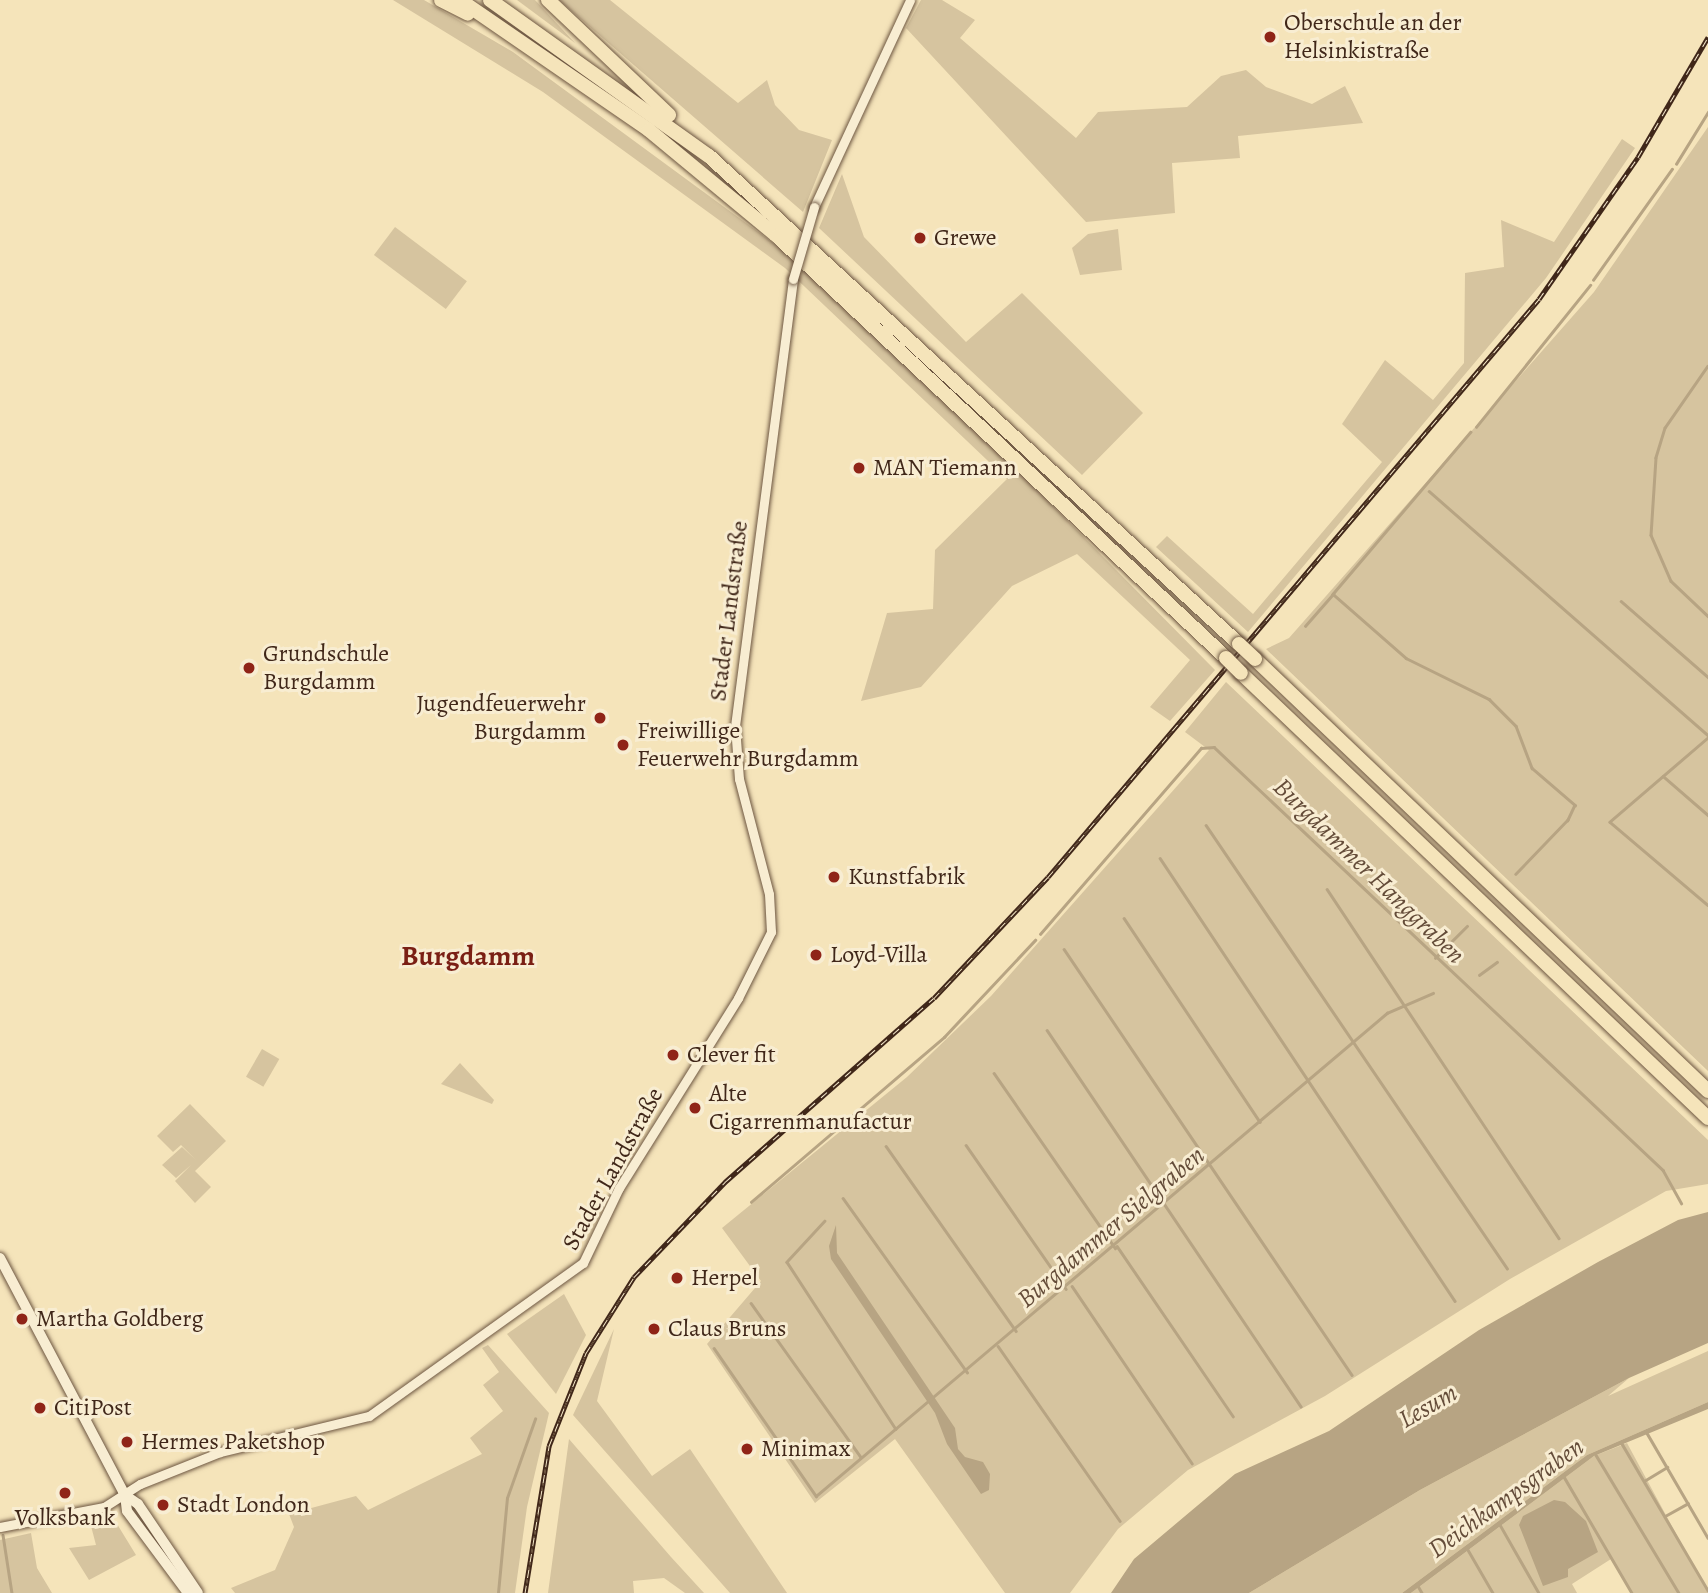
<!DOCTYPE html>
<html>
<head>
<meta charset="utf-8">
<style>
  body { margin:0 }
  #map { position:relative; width:1708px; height:1593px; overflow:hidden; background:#f5e4ba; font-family:Alegreya,serif }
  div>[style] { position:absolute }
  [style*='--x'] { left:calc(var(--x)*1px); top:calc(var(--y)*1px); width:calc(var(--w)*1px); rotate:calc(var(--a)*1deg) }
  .green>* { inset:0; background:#d6c49f; transform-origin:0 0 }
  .water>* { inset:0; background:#b7a483 }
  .stream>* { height:2.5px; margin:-1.25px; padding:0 1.25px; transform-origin:1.25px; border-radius:1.25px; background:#b7a483 }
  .roads { filter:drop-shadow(0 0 2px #6d5641) drop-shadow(0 0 2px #6d5641) }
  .tertiary>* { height:9px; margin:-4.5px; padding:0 4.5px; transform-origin:4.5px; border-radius:4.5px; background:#f8edd2 }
  .secondary>* { height:10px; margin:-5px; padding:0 5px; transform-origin:5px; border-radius:5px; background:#f8edd2 }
  .motorway>* { height:14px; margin:-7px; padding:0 7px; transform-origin:7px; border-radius:7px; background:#f5e4ba }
  .rail>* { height:5px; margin-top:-2.5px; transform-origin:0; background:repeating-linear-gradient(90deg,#f8edd2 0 8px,#402719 0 16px); box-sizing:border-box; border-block:2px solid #402719 }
  .bridges { filter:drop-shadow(0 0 2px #6d5641) drop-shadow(0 0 2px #6d5641) }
  .tertiary-bridge>* { height:9px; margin:-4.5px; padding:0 4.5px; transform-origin:4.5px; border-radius:4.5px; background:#f8edd2 }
  .motorway-bridge>* { height:14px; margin:-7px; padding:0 7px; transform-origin:7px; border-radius:7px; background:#f5e4ba }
  .dots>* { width:19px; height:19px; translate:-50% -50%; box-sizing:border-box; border:4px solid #f8edd2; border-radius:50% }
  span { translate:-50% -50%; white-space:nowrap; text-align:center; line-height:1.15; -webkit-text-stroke:6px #f8edd2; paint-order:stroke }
  .poi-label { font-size:24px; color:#402719 }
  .left { translate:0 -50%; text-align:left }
  .right { translate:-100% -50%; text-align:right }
  .street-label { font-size:24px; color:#402719 }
  .water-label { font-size:26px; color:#644c39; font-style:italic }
  .quarter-label { font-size:28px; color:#7a1f14; font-weight:700 }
</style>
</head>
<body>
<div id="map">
  <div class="green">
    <i style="clip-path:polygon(393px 0,424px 0,513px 52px,788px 254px,1032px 485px,1215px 670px,1170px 721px,1150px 707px,1190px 660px,1077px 554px,1012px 586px,921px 687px,861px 701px,887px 613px,933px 609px,935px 550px,1007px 479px,785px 268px,543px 92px)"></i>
    <i style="clip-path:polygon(517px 0,535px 0,575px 43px)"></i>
    <i style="clip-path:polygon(559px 0,610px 0,738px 103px,767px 80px,775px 105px,799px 130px,832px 140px,803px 212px)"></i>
    <i style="clip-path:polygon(921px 0,942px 0,975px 20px,960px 38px,1076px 138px,1098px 112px,1187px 107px,1221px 76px,1246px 70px,1266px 87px,1312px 104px,1345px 86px,1363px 123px,1238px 136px,1240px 158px,1172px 163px,1175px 213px,1086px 222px,906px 28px)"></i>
    <i style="clip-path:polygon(1708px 127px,1708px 1071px,1266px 649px,1289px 638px,1594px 292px)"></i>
    <i style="clip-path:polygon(1622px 139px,1635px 148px,1546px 278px,1248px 632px,1156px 547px,1167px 536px,1253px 614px,1382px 462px,1342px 424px,1385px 360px,1433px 400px,1464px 363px,1465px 273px,1504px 267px,1501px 220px,1554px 242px)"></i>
    <i style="clip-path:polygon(842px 174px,864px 237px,966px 342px,1022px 293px,1143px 413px,1082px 475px,819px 228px)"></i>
    <i style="left:395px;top:227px;width:90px;height:35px;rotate:37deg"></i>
    <i style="clip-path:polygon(1118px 229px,1122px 270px,1080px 275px,1072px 248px,1088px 234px)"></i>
    <i style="clip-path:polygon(1226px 682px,1708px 1140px,1708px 1184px,1666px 1191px,1510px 1279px,1325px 1396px,1188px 1470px,1118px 1529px,1070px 1593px,1005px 1593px,895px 1439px,815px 1503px,707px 1344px,761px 1281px,722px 1228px,907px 1077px,991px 996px,1209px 750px,1185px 732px)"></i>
    <i style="left:262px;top:1049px;width:20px;height:32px;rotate:30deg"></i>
    <i style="clip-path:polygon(460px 1063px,494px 1100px,492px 1104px,441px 1084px)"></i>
    <i style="clip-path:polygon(190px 1104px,226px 1141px,195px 1171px,211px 1187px,195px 1203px,175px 1181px,191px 1165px,176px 1178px,162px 1165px,182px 1147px,196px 1160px,181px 1145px,173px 1152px,157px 1136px)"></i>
    <i style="clip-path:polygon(564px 1294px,586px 1335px,556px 1394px,507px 1334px)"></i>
    <i style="clip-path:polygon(614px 1329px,597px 1401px,652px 1476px,690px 1449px,787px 1593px,730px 1593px,573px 1415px)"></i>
    <i style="clip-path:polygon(488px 1345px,549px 1413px,527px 1507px,515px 1593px,235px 1593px,231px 1588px,275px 1570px,294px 1527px,289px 1514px,356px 1496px,368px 1510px,482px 1454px,470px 1438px,503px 1411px,483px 1385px,499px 1372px,482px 1348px)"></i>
    <i style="clip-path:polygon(1708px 1351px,1708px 1402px,1587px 1455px,1402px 1593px,1249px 1593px,1420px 1490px,1629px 1378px,1608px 1396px)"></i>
    <i style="clip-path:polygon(569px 1439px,671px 1557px,704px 1593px,685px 1593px,664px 1578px,633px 1581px,634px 1593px,548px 1593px)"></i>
    <i style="clip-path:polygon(1627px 1443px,1708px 1593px,1631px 1593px,1611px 1559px,1572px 1584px,1577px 1593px,1411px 1593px,1594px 1456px)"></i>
    <i style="clip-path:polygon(117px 1524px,136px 1555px,89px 1580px,69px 1548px,96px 1545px,91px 1526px)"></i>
    <i style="clip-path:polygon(31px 1533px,37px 1568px,52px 1593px,0 1593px,0 1540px)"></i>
  </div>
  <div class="water">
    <i style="clip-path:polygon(1708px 1212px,1708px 1343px,1629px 1378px,1420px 1490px,1249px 1593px,1111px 1593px,1134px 1559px,1235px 1474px,1329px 1431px,1479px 1330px,1598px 1262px,1678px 1220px)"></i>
    <i style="clip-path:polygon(836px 1225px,837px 1253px,955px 1428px,958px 1449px,965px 1457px,983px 1462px,990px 1474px,989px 1490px,981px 1494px,947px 1444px,935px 1413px,831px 1259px,829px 1246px)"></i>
    <i style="clip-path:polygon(1708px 1402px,1708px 1409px,1594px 1456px,1411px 1593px,1402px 1593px,1587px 1455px)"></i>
    <i style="clip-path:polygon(1554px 1500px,1565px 1502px,1586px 1521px,1598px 1552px,1568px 1569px,1568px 1577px,1543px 1586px,1519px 1525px,1523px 1516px)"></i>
  </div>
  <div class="stream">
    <i style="--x:1676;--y:164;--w:61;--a:-58.4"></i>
    <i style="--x:1593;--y:280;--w:136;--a:-54.6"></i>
    <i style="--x:1708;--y:366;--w:75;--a:124.7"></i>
    <i style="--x:1665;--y:428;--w:31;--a:107"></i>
    <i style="--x:1656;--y:458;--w:77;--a:93.7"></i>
    <i style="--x:1651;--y:535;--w:50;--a:66.5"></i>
    <i style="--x:1671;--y:581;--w:51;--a:43.4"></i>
    <i style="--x:1476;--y:427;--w:182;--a:-51.2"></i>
    <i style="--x:1471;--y:432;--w:213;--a:130.4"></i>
    <i style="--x:1333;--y:594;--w:97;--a:41.2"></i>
    <i style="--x:1406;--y:658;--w:93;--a:26.3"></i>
    <i style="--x:1489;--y:699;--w:38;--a:45"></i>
    <i style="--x:1516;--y:726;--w:45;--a:69.1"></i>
    <i style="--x:1532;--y:768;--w:57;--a:40.7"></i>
    <i style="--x:1575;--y:805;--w:17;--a:115"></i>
    <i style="--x:1568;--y:820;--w:75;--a:133.9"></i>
    <i style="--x:1429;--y:491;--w:371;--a:41.2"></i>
    <i style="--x:1621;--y:601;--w:116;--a:41.1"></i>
    <i style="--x:1305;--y:626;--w:43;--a:-48.8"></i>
    <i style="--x:1708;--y:738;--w:129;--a:139.4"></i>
    <i style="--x:1610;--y:822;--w:128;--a:40.3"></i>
    <i style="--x:1663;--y:776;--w:60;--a:40.9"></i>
    <i style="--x:1206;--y:825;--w:536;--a:55.81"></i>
    <i style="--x:1160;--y:858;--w:532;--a:56.34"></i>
    <i style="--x:1327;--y:889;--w:419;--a:56.4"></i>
    <i style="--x:1124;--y:918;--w:245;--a:56.3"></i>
    <i style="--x:1040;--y:934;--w:246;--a:-49.1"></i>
    <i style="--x:1201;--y:748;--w:13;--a:-4"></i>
    <i style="--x:1214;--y:747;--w:617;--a:43.29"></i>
    <i style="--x:1663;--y:1170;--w:38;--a:61"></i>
    <i style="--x:1064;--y:949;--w:514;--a:55.94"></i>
    <i style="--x:1435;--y:958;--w:45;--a:-45"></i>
    <i style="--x:1479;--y:975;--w:22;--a:-36"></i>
    <i style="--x:1047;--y:1030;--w:454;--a:56"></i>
    <i style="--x:994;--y:1073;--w:213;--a:55.3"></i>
    <i style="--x:966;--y:1145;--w:175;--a:55.2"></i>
    <i style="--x:886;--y:1146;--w:226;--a:54.9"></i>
    <i style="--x:843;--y:1198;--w:214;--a:54.5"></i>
    <i style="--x:751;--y:1202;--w:254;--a:-40.5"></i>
    <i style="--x:944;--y:1037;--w:133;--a:-46.8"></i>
    <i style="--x:825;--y:1221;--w:56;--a:132.8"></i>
    <i style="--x:787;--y:1262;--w:199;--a:56.9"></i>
    <i style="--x:1117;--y:1246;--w:206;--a:55.7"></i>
    <i style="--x:1072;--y:1286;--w:214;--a:55.9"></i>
    <i style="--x:751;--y:1303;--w:189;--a:54.5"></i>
    <i style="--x:998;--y:1346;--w:213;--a:55.1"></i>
    <i style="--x:714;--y:1348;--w:180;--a:55.4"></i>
    <i style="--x:816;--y:1496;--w:748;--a:-40.23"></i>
    <i style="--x:1387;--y:1013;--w:50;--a:-23.5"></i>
    <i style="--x:1647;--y:1433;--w:121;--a:59.8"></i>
    <i style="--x:1621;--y:1442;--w:172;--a:59.6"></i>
    <i style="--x:1596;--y:1455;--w:161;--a:59"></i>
    <i style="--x:1563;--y:1475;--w:137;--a:59.7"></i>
    <i style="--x:1644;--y:1481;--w:27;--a:-31"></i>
    <i style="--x:1665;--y:1516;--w:26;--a:-29"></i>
    <i style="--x:1499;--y:1523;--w:81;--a:60.3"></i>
    <i style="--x:3;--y:1535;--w:59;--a:81.2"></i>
    <i style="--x:1467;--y:1548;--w:52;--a:60"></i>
    <i style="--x:1417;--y:1584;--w:10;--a:61"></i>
    <i style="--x:498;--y:1593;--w:95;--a:-84.6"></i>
    <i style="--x:507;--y:1498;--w:84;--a:-70.5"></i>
  </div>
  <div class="roads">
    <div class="tertiary">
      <i style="--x:814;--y:207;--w:228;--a:-65.1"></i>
      <i style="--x:0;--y:1527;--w:106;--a:-10.9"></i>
      <i style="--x:104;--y:1507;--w:43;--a:-32.6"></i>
      <i style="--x:140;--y:1484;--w:86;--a:-21.8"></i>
      <i style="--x:220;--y:1452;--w:153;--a:-13.6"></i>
      <i style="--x:369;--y:1416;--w:263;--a:-35.6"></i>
      <i style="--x:583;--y:1263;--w:83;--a:-64.4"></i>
      <i style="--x:619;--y:1188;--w:224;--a:-57.9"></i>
      <i style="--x:738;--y:998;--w:74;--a:-63.4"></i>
      <i style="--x:771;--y:932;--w:38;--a:-93"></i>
      <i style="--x:769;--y:894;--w:119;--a:-104.6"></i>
      <i style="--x:739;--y:779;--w:53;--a:-94.3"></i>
      <i style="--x:735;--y:726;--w:451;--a:-82.6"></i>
    </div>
    <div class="secondary">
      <i style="--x:0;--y:1258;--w:268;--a:62.2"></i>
      <i style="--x:125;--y:1495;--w:16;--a:83"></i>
      <i style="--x:127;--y:1511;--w:102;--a:53.4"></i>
      <i style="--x:125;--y:1495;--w:16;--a:35"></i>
      <i style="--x:138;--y:1504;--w:107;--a:56"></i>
    </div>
    <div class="motorway">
      <i style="--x:441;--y:0;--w:30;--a:27"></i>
      <i style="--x:460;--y:0;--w:229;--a:34.5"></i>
      <i style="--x:649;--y:130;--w:166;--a:39.6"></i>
      <i style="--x:777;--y:236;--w:616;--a:43.22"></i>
      <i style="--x:490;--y:0;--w:269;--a:35.5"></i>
      <i style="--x:709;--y:156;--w:720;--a:42.64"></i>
      <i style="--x:548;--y:0;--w:167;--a:43.5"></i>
      <i style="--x:1255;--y:659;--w:626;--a:43.64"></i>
      <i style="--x:1241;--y:673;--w:645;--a:43.62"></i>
    </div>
  </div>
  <div class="rail">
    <i style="--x:525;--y:1593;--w:149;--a:-80.7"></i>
    <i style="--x:549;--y:1446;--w:100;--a:-68.3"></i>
    <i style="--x:586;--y:1353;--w:90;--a:-57.7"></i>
    <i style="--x:634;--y:1277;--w:132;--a:-46.2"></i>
    <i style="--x:725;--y:1182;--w:278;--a:-41.4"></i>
    <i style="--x:934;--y:998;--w:166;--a:-46.7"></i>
    <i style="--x:1048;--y:877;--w:758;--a:-49.65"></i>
    <i style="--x:1539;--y:299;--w:173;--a:-55.1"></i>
    <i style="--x:1638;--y:157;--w:139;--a:-59.7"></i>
  </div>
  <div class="bridges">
    <div class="tertiary-bridge">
      <i style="--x:793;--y:279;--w:75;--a:-73.7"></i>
    </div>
    <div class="motorway-bridge">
      <i style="--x:1239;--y:644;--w:22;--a:43"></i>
      <i style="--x:1226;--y:658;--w:21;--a:45"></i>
    </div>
  </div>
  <div class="dots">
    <i style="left:1270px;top:37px;background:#8f2418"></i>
    <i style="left:920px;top:238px;background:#8f2418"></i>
    <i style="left:859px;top:468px;background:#8f2418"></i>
    <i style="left:249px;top:668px;background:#8f2418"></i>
    <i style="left:600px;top:718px;background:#8f2418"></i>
    <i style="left:623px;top:745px;background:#8f2418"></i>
    <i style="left:834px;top:877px;background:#8f2418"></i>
    <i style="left:816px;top:955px;background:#8f2418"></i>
    <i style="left:673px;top:1055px;background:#8f2418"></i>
    <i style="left:695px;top:1108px;background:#8f2418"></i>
    <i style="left:677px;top:1278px;background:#8f2418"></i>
    <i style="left:22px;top:1319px;background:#8f2418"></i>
    <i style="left:654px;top:1329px;background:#8f2418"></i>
    <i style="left:40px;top:1408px;background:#8f2418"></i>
    <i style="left:127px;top:1442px;background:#8f2418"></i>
    <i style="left:747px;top:1449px;background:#8f2418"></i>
    <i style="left:65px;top:1493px;background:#8f2418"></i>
    <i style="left:163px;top:1505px;background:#8f2418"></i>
  </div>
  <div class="poi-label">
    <span class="left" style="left:1284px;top:37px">Oberschule an der<br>Helsinkistraße</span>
    <span class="left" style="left:934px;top:238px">Grewe</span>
    <span class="left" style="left:873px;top:468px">MAN Tiemann</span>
    <span class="left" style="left:263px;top:668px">Grundschule<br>Burgdamm</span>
    <span class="right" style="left:586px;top:718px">Jugendfeuerwehr<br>Burgdamm</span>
    <span class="left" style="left:637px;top:745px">Freiwillige<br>Feuerwehr Burgdamm</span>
    <span class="left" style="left:848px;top:877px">Kunstfabrik</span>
    <span class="left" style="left:830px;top:955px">Loyd-Villa</span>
    <span class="left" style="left:687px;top:1055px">Clever fit</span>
    <span class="left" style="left:709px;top:1108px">Alte<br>Cigarrenmanufactur</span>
    <span class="left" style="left:691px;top:1278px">Herpel</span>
    <span class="left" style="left:36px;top:1319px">Martha Goldberg</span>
    <span class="left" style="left:668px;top:1329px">Claus Bruns</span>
    <span class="left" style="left:54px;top:1408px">CitiPost</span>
    <span class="left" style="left:141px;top:1442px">Hermes Paketshop</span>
    <span class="left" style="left:761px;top:1449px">Minimax</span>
    <span class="left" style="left:177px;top:1505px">Stadt London</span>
    <span style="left:65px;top:1518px">Volksbank</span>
  </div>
  <div class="street-label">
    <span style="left:729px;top:611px;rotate:-83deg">Stader Landstraße</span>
    <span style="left:613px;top:1169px;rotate:-61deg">Stader Landstraße</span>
  </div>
  <div class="water-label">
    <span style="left:1369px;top:871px;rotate:44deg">Burgdammer Hanggraben</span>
    <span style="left:1111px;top:1227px;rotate:-40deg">Burgdammer Sielgraben</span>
    <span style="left:1428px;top:1406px;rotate:-30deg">Lesum</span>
    <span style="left:1506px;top:1498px;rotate:-36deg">Deichkampsgraben</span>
  </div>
  <div class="quarter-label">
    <span style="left:468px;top:956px">Burgdamm</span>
  </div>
</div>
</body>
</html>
